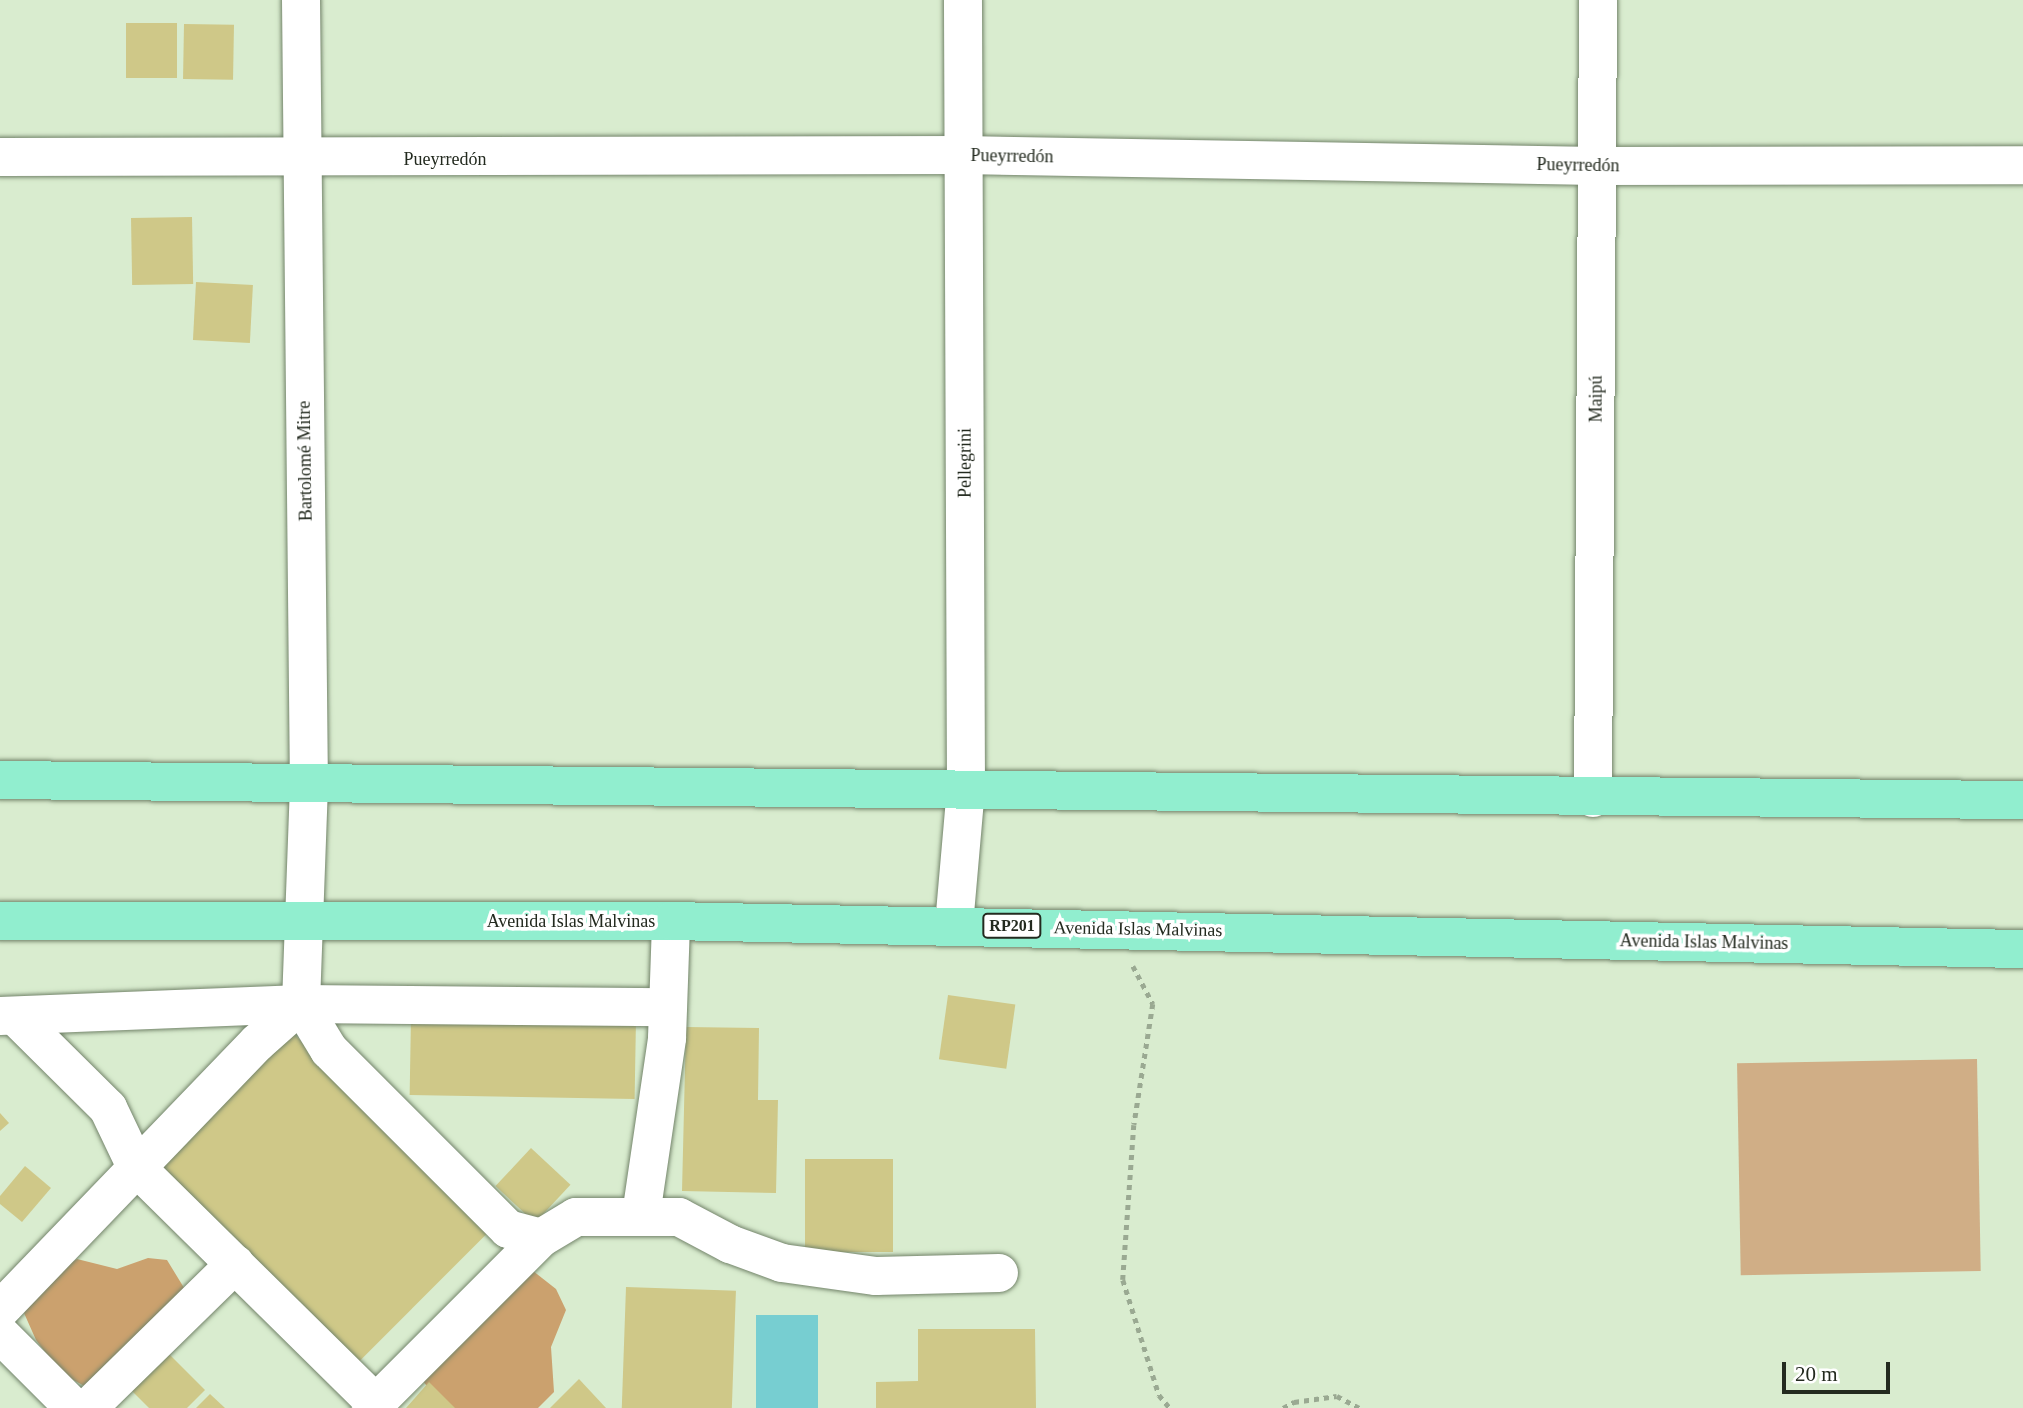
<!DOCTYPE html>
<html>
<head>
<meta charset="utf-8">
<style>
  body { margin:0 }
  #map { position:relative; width:2023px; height:1408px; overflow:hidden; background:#d9eccf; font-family:"Times New Roman",serif }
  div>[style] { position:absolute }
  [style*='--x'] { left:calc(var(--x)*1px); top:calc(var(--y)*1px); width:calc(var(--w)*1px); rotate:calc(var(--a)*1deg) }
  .green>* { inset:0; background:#d0ae86; transform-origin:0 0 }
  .forest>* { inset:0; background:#cba16e }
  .water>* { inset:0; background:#77ced1; transform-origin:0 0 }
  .building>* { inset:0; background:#cfc888; transform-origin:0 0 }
  .path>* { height:4.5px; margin-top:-2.25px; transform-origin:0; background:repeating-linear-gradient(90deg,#9aa992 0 5px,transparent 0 10px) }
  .roads { filter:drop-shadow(0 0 2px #73846a) drop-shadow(0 0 2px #73846a) }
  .minor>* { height:38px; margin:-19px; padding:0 19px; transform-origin:19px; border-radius:19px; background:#fff }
  .major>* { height:38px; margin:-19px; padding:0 19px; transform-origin:19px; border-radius:19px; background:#91eecf }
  span { translate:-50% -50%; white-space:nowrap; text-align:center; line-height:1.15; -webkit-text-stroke:7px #fff; paint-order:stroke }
  .shield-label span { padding:2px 5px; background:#fff; border:2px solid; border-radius:5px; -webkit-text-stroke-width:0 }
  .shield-label { font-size:16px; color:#232a1f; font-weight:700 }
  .street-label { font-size:18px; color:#232a1f }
  .scale { position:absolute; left:1782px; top:1362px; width:108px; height:32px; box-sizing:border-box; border:4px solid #232a1f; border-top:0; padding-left:9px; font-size:21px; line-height:24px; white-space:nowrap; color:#232a1f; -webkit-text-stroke:5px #fff; paint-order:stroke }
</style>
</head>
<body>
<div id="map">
  <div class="green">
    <i style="left:1977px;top:1059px;width:212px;height:240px;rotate:89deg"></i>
  </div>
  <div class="forest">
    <i style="clip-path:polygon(148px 1258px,167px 1260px,200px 1314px,86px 1387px,61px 1373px,36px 1340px,24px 1313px,41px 1281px,77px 1259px,117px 1269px)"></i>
    <i style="clip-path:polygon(528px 1267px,556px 1289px,566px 1310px,551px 1347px,554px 1392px,538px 1408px,445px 1408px,417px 1374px)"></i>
  </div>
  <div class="water">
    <i style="left:756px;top:1315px;width:62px;height:93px"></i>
  </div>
  <div class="building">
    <i style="left:126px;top:23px;width:51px;height:55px"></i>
    <i style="left:184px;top:24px;width:50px;height:55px;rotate:1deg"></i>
    <i style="left:192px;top:217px;width:67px;height:61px;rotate:89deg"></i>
    <i style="left:196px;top:282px;width:57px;height:58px;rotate:3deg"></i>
    <i style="left:948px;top:995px;width:68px;height:65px;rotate:8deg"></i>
    <i style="left:411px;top:1017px;width:225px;height:78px;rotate:1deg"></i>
    <i style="clip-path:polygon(686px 1027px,759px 1028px,758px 1100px,778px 1100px,776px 1193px,682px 1191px)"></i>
    <i style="left:293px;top:1033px;width:279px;height:195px;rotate:45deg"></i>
    <i style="clip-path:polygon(0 1113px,9px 1123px,0 1131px)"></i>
    <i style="left:531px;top:1148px;width:54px;height:52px;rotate:43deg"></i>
    <i style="left:893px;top:1159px;width:93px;height:88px;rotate:90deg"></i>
    <i style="clip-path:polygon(25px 1166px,51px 1188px,22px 1222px,0 1204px,0 1196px)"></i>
    <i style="left:626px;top:1287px;width:110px;height:121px;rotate:2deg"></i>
    <i style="clip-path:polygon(918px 1329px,1035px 1329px,1036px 1408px,876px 1408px,876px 1382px,918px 1381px)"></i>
    <i style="clip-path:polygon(167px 1352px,205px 1390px,187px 1408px,149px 1408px,130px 1389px)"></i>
    <i style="clip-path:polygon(579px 1379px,606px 1408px,550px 1408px)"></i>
    <i style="clip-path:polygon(429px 1382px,455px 1408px,406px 1408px)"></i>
    <i style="clip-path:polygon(210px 1394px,225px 1408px,196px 1408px)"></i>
  </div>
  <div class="path">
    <i style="--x:1133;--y:966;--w:43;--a:62.2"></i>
    <i style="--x:1153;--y:1004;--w:122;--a:98.9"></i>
    <i style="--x:1134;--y:1125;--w:155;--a:94.1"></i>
    <i style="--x:1123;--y:1280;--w:121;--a:72.6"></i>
    <i style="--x:1159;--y:1395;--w:17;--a:50"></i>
    <i style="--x:1283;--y:1408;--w:13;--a:-29"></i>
    <i style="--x:1294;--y:1402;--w:43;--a:-7.9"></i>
    <i style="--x:1337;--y:1396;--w:26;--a:28"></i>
  </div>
  <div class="roads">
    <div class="minor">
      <i style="--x:301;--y:0;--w:785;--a:89.42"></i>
      <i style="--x:309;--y:785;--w:219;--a:92.1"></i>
      <i style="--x:301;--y:1004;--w:54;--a:58.7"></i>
      <i style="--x:329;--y:1050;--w:253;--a:45"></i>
      <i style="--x:508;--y:1229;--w:34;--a:15"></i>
      <i style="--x:541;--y:1238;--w:41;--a:-31"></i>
      <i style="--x:576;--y:1217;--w:103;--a:0"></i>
      <i style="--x:679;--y:1217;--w:58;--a:27.9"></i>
      <i style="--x:730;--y:1244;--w:55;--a:20.1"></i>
      <i style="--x:782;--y:1263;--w:95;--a:7.9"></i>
      <i style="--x:876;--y:1276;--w:123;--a:-1.4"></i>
      <i style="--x:0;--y:157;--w:963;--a:-0.12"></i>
      <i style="--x:963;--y:155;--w:634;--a:0.99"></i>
      <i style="--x:1597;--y:166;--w:426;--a:-0.1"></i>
      <i style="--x:1593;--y:798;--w:798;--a:-89.64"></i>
      <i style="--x:954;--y:925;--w:137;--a:-85"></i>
      <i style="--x:966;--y:789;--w:789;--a:-90.22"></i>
      <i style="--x:0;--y:1016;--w:301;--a:-2.3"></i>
      <i style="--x:301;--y:1004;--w:367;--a:0.5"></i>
      <i style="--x:15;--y:1016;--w:131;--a:44.7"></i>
      <i style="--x:108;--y:1108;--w:65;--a:64.6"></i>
      <i style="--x:136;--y:1167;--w:337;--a:44.6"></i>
      <i style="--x:641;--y:1215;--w:179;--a:-81.6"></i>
      <i style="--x:667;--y:1038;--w:117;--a:-88"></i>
      <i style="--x:0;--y:1310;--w:371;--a:-46.1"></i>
      <i style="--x:257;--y:1043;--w:59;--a:-41.6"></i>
      <i style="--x:0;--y:1334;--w:105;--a:45"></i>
      <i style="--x:88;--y:1408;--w:206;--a:-44.4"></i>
      <i style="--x:371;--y:1408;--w:240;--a:-45"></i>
    </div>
    <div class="major">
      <i style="--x:0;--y:780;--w:2023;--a:0.57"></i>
      <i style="--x:0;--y:921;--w:671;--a:0"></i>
      <i style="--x:671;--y:921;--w:1352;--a:1.19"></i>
    </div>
  </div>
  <div class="shield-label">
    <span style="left:1012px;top:926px">RP201</span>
  </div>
  <div class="street-label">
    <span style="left:1012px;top:156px;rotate:1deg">Pueyrredón</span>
    <span style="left:445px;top:159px">Pueyrredón</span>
    <span style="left:1578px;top:165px;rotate:1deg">Pueyrredón</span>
    <span style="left:1596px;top:399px;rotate:-90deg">Maipú</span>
    <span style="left:305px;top:461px;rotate:-91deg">Bartolomé Mitre</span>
    <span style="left:965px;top:463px;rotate:-90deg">Pellegrini</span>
    <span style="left:571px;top:921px">Avenida Islas Malvinas</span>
    <span style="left:1138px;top:929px;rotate:1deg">Avenida Islas Malvinas</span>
    <span style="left:1704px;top:942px;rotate:1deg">Avenida Islas Malvinas</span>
  </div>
  <div class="scale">20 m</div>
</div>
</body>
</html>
